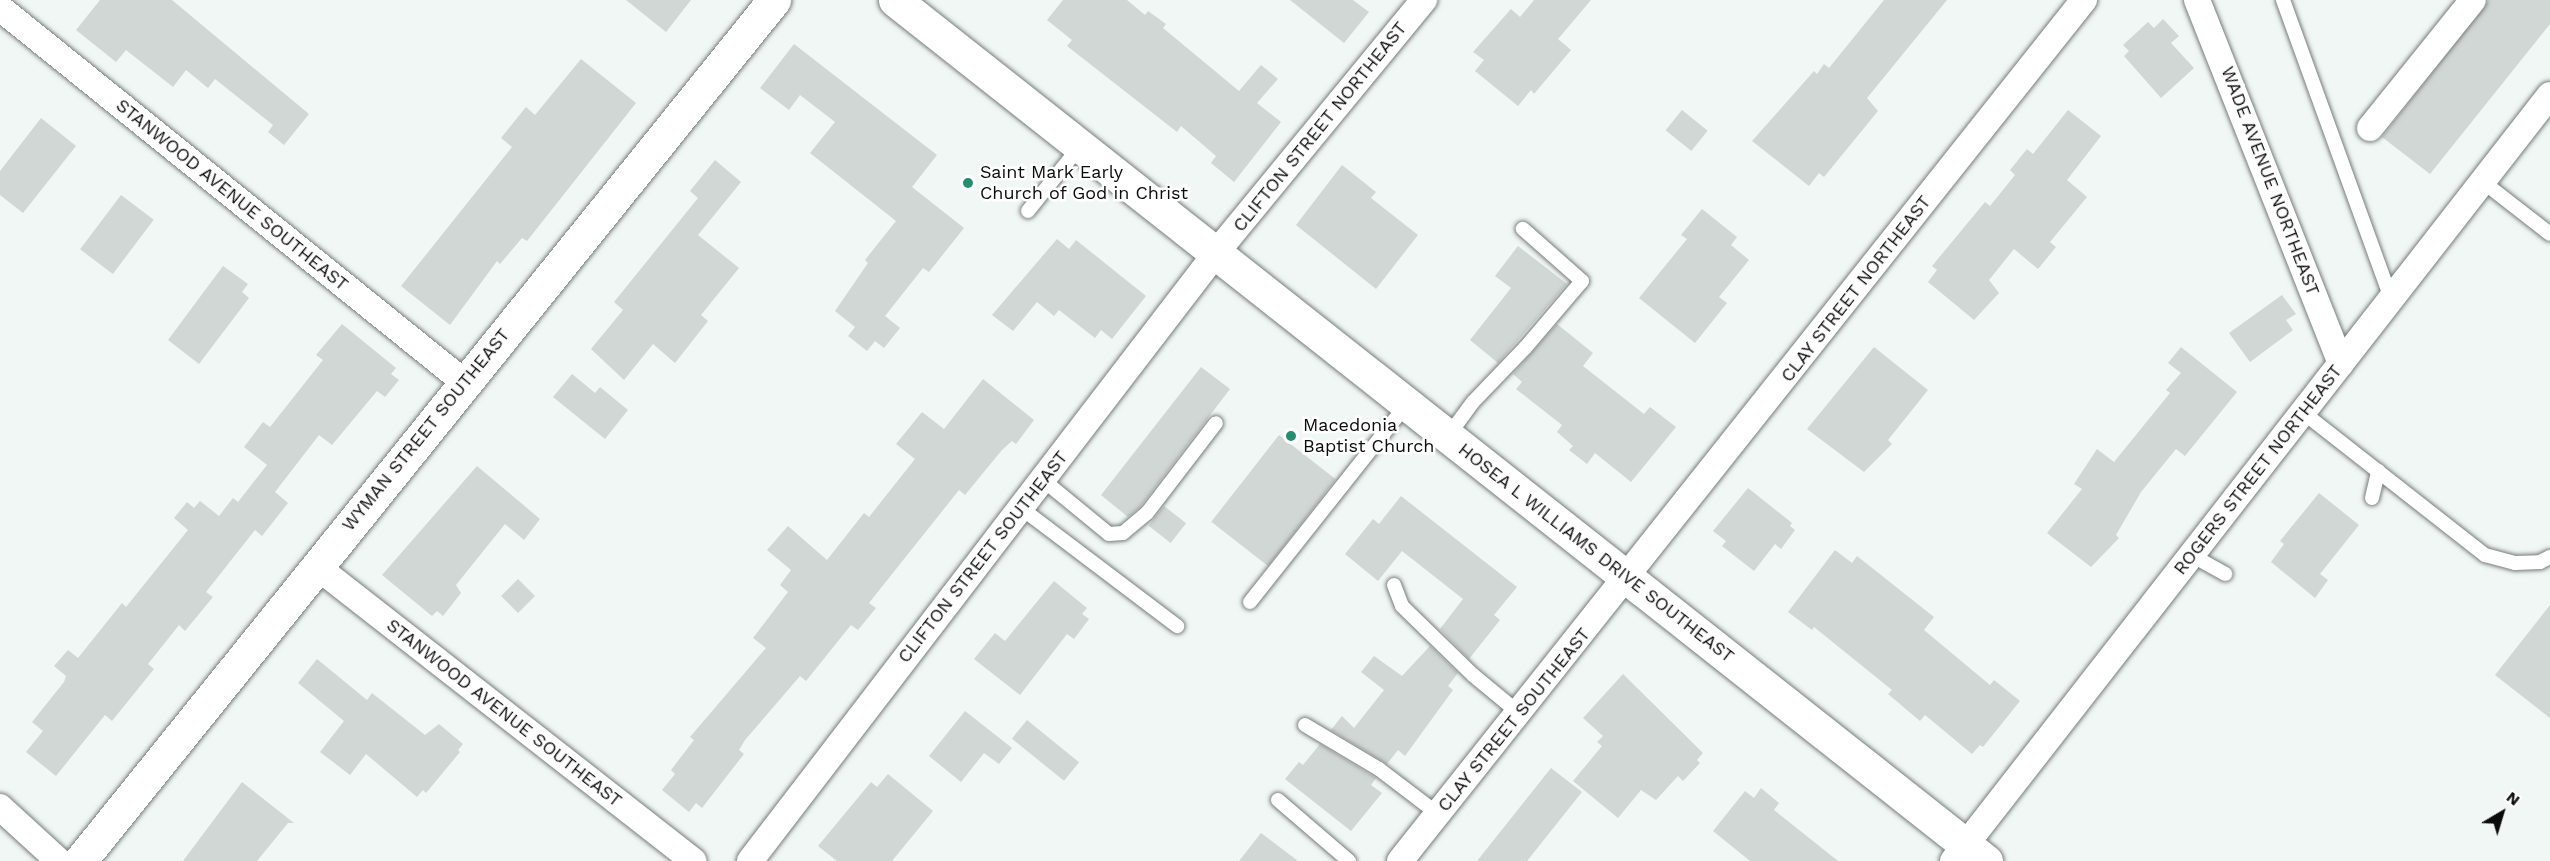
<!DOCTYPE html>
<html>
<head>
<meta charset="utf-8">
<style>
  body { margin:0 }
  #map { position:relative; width:2550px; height:861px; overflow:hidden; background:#f0f7f4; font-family:"Work Sans",sans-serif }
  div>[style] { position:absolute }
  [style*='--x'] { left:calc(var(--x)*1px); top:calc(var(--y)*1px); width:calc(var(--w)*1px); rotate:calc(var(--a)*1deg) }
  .building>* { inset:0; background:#d1d7d4; transform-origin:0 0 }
  .roads { filter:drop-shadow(0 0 2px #777d7a) drop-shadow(0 0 2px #777d7a) }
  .service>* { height:14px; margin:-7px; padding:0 7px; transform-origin:7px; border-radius:7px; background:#fff }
  .minor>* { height:26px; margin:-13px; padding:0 13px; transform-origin:13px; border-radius:13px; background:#fff }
  .tertiary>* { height:33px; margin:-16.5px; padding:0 16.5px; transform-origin:16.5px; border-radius:16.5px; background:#fff }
  .dots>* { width:16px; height:16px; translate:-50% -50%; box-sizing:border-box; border:3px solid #fff; border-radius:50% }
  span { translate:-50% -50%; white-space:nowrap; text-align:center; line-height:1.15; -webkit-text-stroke:5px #fff; paint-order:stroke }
  .street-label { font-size:18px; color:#0a0c0b }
  .poi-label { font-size:18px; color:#0a0c0b }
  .left { translate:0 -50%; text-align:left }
  .north { position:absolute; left:2472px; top:783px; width:60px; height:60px; -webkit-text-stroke:4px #fff; paint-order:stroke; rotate:38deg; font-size:16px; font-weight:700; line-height:24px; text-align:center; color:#0a0c0b }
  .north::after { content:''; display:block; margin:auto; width:21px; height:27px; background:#0a0c0b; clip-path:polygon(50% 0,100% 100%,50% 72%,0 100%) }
</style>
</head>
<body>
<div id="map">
  <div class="building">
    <i style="clip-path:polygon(100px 0,172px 0,309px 114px,284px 145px,268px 132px,273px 125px,215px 79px,208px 88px,186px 70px,173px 87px,126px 50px,116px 62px,76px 30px)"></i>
    <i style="clip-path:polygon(626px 0,691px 0,666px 32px)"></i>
    <i style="clip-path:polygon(1063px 0,1127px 0,1145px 15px,1148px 11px,1166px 24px,1163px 28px,1239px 91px,1261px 65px,1278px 79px,1257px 103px,1281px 122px,1234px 182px,1211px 163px,1216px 156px,1181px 126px,1177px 132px,1067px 46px,1072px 40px,1047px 20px)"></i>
    <i style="clip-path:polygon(1290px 0,1353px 0,1369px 12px,1344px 43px)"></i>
    <i style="clip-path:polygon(1534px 0,1591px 0,1558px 39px,1571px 50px,1534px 94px,1531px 90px,1518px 106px,1475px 71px,1484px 60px,1473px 52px,1511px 9px,1520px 17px)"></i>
    <i style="clip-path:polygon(1884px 0,1947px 0,1867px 98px,1878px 111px,1824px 177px,1819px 173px,1809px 186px,1752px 141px,1814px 71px,1817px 74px,1824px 64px,1829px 68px)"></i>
    <i style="clip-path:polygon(2489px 0,2550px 0,2550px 24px,2430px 174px,2382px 137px)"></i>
    <i style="clip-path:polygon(2163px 19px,2179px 36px,2171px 43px,2194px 68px,2161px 98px,2124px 56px,2129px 51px,2123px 45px,2148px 22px,2154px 28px)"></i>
    <i style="clip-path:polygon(794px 44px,937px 155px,912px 187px,964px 228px,929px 272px,923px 268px,885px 316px,900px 328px,884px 348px,875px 341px,867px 351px,848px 336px,855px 327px,835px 311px,868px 263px,865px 260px,896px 221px,810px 153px,835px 122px,800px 95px,789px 110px,760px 88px)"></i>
    <i style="clip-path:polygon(581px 59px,636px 103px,527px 241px,522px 238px,500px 264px,497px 261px,450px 325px,401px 286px,512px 147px,501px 138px,526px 107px,535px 115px)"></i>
    <i style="left:1682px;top:110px;width:33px;height:26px;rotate:39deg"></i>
    <i style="clip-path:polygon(2068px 110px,2101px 136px,2067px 180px,2087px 197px,2050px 242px,2056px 247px,2038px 269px,2014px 249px,1989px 280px,1999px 293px,1974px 320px,1928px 282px,1937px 270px,1932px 266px,1985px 202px,1990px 206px,2015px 175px,2010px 170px,2027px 149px,2033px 154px)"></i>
    <i style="clip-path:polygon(41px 118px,76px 146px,23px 213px,0 195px,0 171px)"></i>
    <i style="clip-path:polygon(715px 160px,741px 182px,698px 235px,739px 268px,701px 315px,708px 321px,675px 363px,653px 344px,624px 380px,591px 349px,623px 310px,614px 302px,698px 198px,690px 191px)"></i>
    <i style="clip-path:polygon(1342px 165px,1376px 192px,1371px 198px,1418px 235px,1376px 289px,1296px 225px)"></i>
    <i style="left:121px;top:195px;width:41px;height:68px;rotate:37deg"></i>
    <i style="clip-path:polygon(1702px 209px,1737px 237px,1731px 245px,1749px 260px,1719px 297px,1727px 303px,1695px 343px,1639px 298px,1687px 239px,1681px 235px)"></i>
    <i style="clip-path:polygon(1057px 239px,1069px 249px,1076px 240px,1146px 296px,1112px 339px,1101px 330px,1095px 338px,1059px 310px,1054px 316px,1037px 302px,1013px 331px,992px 315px)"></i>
    <i style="clip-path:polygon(1518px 246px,1567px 284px,1498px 363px,1470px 340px,1511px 288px,1495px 276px)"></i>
    <i style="clip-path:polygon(223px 266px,248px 284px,242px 292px,249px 298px,199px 364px,168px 340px)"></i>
    <i style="clip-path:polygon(2282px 295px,2296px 314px,2286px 320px,2293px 330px,2250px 362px,2229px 333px)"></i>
    <i style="clip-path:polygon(342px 324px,396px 368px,391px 374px,399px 380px,385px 397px,377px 391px,332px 445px,319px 435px,275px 492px,288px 503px,262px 536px,255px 530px,206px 592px,213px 597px,185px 631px,179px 625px,148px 664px,154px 669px,112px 721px,105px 715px,56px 776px,26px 752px,43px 731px,32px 722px,64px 682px,66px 676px,54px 666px,68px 650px,78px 658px,122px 603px,126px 607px,188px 530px,174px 518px,187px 502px,194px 508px,200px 501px,219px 516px,233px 498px,238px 502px,267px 465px,244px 447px,263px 422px,270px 427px,323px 360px,316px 355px)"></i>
    <i style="clip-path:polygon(1557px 324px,1593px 353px,1583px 366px,1644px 414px,1650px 407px,1676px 427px,1631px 482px,1595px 453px,1587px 464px,1569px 450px,1573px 446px,1557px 432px,1562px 425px,1516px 389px,1522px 382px,1513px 374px)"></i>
    <i style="clip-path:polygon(1874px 347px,1928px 390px,1888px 440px,1892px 444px,1864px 472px,1807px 429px)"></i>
    <i style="clip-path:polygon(2181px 347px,2237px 392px,2185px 456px,2176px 449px,2141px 492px,2116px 535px,2119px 538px,2091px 567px,2047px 533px,2082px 489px,2074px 484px,2097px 449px,2114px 462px,2170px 393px,2166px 390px,2181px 373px,2168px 363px)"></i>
    <i style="clip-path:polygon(1201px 367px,1230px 389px,1140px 507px,1128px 517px,1101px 495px)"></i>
    <i style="clip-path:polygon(572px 374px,595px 393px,600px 387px,628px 410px,605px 439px,553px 397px)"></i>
    <i style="clip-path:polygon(983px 379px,1034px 420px,1016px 444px,1012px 441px,1002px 450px,965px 495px,959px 490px,869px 603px,876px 608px,858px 630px,851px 625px,806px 681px,800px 676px,745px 740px,739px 750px,744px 754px,702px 808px,696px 803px,689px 812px,662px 790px,675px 774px,671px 770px,694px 740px,690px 737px,766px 648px,753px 638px,788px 592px,780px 585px,791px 570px,767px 550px,788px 526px,827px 560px,864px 513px,869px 517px,915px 459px,896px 444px,922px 412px,944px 429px)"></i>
    <i style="left:1279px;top:435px;width:72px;height:110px;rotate:38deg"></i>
    <i style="clip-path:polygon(477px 466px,540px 519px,524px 540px,505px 524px,456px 585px,461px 593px,443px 616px,437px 611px,432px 616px,382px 575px)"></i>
    <i style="clip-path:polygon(1748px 488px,1792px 523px,1790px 526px,1795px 530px,1781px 549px,1775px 544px,1754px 571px,1722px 546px,1726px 541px,1713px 531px)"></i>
    <i style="clip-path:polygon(2319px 493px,2359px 525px,2320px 574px,2328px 580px,2315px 598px,2271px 562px,2284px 544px,2280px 541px)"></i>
    <i style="clip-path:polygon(1401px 496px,1517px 587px,1494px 615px,1500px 620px,1469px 659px,1440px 629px,1463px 599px,1402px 551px,1378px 581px,1345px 554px,1373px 519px,1379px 524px)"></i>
    <i style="left:1164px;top:506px;width:28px;height:25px;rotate:38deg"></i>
    <i style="clip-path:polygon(1835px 550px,1852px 563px,1857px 556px,1934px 617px,1924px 630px,1990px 685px,1994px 680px,2020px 701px,1983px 747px,1980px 745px,1972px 754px,1925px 715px,1920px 721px,1888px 694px,1892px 690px,1814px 627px,1812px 630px,1788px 612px)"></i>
    <i style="left:518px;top:579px;width:24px;height:24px;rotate:45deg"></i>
    <i style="clip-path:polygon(1054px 581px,1087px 608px,1082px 614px,1089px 619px,1074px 639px,1067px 634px,1020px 695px,974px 659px,995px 633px,1005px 641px)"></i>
    <i style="clip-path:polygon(2550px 605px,2550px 718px,2495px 675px)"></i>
    <i style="clip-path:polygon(1430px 646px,1458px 673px,1448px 686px,1453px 690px,1405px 756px,1398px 750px,1387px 764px,1331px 730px,1342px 716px,1354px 728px,1384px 690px,1361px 672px,1374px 656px,1402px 676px)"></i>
    <i style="clip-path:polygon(317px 659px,367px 700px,372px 693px,425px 735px,439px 724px,463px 744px,458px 750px,460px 752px,426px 793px,423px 790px,417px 797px,366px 754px,350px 775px,320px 752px,344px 721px,298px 683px)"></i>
    <i style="clip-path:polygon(1623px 674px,1703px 753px,1697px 760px,1700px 763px,1683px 781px,1678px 776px,1656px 800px,1641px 790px,1618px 818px,1573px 781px,1602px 746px,1597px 742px,1603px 736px,1583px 718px)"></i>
    <i style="clip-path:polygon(965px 711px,1012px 748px,999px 764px,984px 753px,961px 782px,929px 756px)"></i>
    <i style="left:1027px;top:720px;width:67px;height:24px;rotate:39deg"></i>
    <i style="clip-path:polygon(1320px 744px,1376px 778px,1371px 785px,1382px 793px,1351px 831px,1285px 779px,1299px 762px,1303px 765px)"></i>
    <i style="clip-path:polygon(1551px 768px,1582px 792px,1527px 861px,1477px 861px)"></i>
    <i style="clip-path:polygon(888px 774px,933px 811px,892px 861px,837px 861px,818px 846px,871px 782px,877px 787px)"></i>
    <i style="clip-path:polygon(242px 782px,294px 823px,288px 823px,257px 861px,183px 861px)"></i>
    <i style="clip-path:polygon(1761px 788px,1779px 803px,1774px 810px,1838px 861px,1750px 861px,1713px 831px,1745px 791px,1754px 798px)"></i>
    <i style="clip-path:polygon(1261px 833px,1298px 861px,1239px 861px)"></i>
  </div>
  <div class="roads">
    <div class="service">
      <i style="--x:2283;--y:0;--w:317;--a:70.1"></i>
      <i style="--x:2482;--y:181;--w:86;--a:37.9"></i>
      <i style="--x:1028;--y:211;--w:83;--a:-51.3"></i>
      <i style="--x:2305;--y:414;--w:229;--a:38.1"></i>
      <i style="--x:2485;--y:555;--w:31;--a:15"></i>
      <i style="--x:2515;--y:563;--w:25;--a:-2"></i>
      <i style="--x:2540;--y:562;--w:11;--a:-27"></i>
      <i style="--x:1448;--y:436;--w:42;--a:-53.7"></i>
      <i style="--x:1473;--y:402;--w:75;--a:-46.1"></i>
      <i style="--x:1525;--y:348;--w:88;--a:-49.6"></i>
      <i style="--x:1582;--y:281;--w:79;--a:-138.6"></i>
      <i style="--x:1043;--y:480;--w:85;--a:39.3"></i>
      <i style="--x:1109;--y:534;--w:14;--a:-4"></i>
      <i style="--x:1123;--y:533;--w:31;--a:-40"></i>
      <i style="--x:1147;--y:513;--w:113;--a:-52.5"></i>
      <i style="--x:2372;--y:498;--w:28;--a:-77"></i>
      <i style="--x:1021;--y:508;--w:196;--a:37.1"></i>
      <i style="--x:2193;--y:556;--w:37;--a:29"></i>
      <i style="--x:1394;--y:585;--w:22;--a:69"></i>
      <i style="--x:1402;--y:606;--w:99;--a:44.2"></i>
      <i style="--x:1473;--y:675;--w:60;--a:39.6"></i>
      <i style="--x:1250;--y:602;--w:253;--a:-51.6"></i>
      <i style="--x:1305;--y:725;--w:86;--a:30.7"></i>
      <i style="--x:1379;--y:769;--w:74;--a:37.3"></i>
      <i style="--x:1278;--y:800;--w:94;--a:40.7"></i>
    </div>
    <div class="minor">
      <i style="--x:2197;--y:0;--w:391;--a:68.4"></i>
      <i style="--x:0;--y:8;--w:596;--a:38.87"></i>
      <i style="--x:2370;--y:128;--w:164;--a:-51.2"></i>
      <i style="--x:316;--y:566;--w:479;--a:38"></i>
      <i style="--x:0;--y:807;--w:80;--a:42.5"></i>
      <i style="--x:750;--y:861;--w:766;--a:-52.53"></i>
      <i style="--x:1216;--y:253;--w:328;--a:-50.6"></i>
      <i style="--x:1400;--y:861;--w:1100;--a:-51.54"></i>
      <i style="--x:1953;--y:861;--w:971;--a:-52.07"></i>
    </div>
    <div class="tertiary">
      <i style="--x:895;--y:0;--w:1390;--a:38.28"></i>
      <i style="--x:80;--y:861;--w:1106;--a:-51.13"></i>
    </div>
  </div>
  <div class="dots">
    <i style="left:968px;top:183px;background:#248f6d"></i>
    <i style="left:1291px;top:436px;background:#248f6d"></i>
  </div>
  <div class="street-label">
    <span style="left:1320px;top:127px;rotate:-51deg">CLIFTON STREET NORTHEAST</span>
    <span style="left:2270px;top:181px;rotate:69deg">WADE AVENUE NORTHEAST</span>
    <span style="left:232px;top:195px;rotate:39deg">STANWOOD AVENUE SOUTHEAST</span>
    <span style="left:1856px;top:289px;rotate:-52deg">CLAY STREET NORTHEAST</span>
    <span style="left:426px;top:430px;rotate:-51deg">WYMAN STREET SOUTHEAST</span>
    <span style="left:2258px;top:470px;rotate:-52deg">ROGERS STREET NORTHEAST</span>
    <span style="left:1596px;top:553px;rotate:38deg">HOSEA L WILLIAMS DRIVE SOUTHEAST</span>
    <span style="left:983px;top:557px;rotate:-52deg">CLIFTON STREET SOUTHEAST</span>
    <span style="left:504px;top:713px;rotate:38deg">STANWOOD AVENUE SOUTHEAST</span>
    <span style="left:1514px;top:720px;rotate:-51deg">CLAY STREET SOUTHEAST</span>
  </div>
  <div class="poi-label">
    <span class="left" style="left:980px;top:183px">Saint Mark Early<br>Church of God in Christ</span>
    <span class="left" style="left:1303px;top:436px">Macedonia<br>Baptist Church</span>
  </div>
  <div class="north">N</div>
</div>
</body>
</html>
